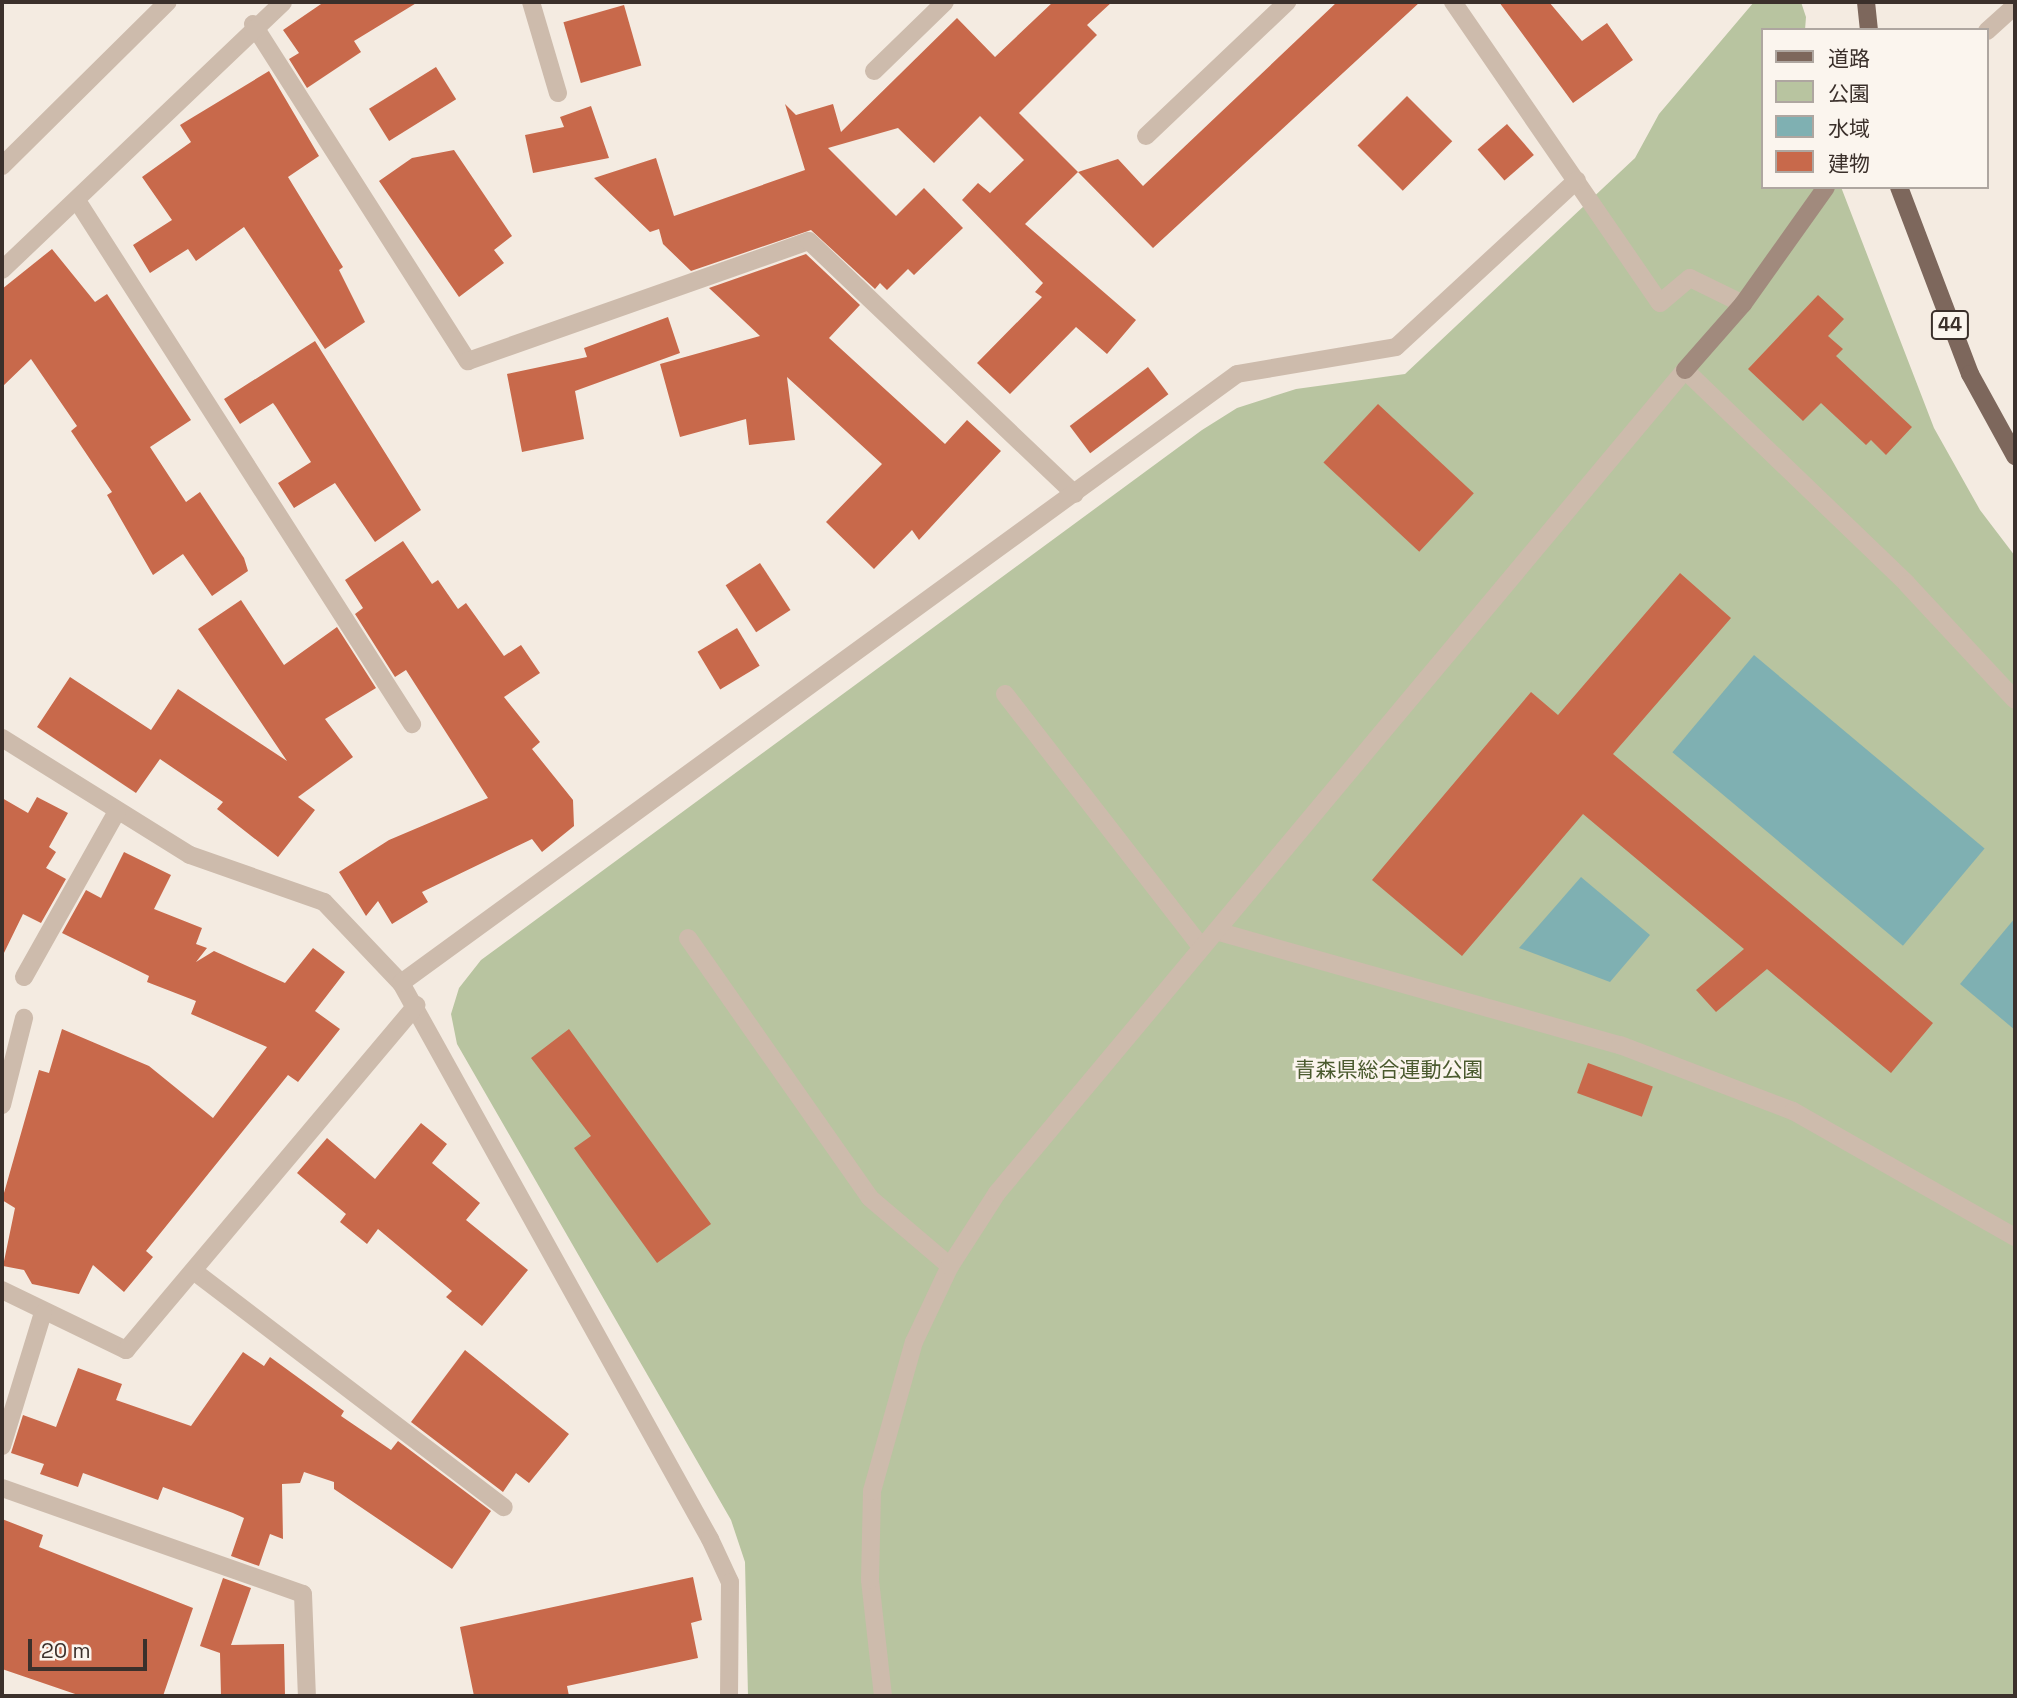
<!DOCTYPE html>
<html>
<head>
<meta charset="utf-8">
<style>
  body { margin:0 }
  #map { position:relative; width:2017px; height:1698px; overflow:hidden; background:#f4ebe1; font-family:"Space Grotesk","Noto Sans JP",sans-serif }
  div>[style] { position:absolute }
  [style*='--x'] { left:calc(var(--x)*1px); top:calc(var(--y)*1px); width:calc(var(--w)*1px); rotate:calc(var(--a)*1deg) }
  .green>* { inset:0; background:#b8c4a0 }
  .water>* { inset:0; background:#7fb0b2; transform-origin:0 0 }
  .building>* { inset:0; background:#c8694b; transform-origin:0 0 }
  .lane>* { height:18px; margin:-9px; padding:0 9px; transform-origin:9px; border-radius:9px; background:#cdbbac }
  .street>* { height:18px; margin:-9px; padding:0 9px; transform-origin:9px; border-radius:9px; background:#cdbbac }
  .secondary>* { height:18px; margin:-9px; padding:0 9px; transform-origin:9px; border-radius:9px; background:#a18a7d }
  .primary>* { height:18px; margin:-9px; padding:0 9px; transform-origin:9px; border-radius:9px; background:#7d675c }
  span { translate:-50% -50%; white-space:nowrap; text-align:center; line-height:1.15; -webkit-text-stroke:6px #fbf5ee; paint-order:stroke }
  .shield-label span { padding:2px 5px; background:#fbf5ee; border:2px solid; border-radius:5px; -webkit-text-stroke-width:0 }
  .shield-label { font-size:19px; color:#3b302b; font-weight:700 }
  .park-label { font-size:21px; color:#4a5a2e }
  .frame { position:absolute; inset:0; border:4px solid #3b302b; pointer-events:none }
  .legend { position:absolute; left:1761px; top:28px; width:228px; height:161px; box-sizing:border-box; background:#fbf5ee; border:2px solid #aea6a0; margin:0; padding:9px 12px; list-style:none; font-size:21px; color:#3b302b }
  .legend li { display:flex; align-items:center; gap:14px; height:35px }
  .legend b { width:35px; border:2px solid #aea6a0 }
  .scale { position:absolute; left:28px; top:1639px; width:119px; height:32px; box-sizing:border-box; border:4px solid #3b302b; border-top:0; padding-left:9px; font-size:21px; line-height:24px; white-space:nowrap; color:#3b302b; -webkit-text-stroke:5px #fbf5ee; paint-order:stroke }
</style>
</head>
<body>
<div id="map">
  <div class="green">
    <i style="clip-path:polygon(1754px 2px,1801px 2px,1806px 17px,1805px 30px,1763px 30px,1763px 187px,1841px 187px,1934px 428px,1980px 510px,2015px 556px,2015px 1696px,748px 1696px,745px 1562px,731px 1520px,457px 1044px,451px 1014px,459px 988px,481px 960px,1202px 430px,1237px 408px,1296px 389px,1405px 374px,1635px 158px,1659px 114px)"></i>
  </div>
  <div class="water">
    <i style="left:1754px;top:655px;width:301px;height:127px;rotate:40deg"></i>
    <i style="clip-path:polygon(1581px 877px,1650px 935px,1610px 982px,1519px 948px)"></i>
    <i style="clip-path:polygon(2015px 918px,2015px 1030px,1960px 984px)"></i>
  </div>
  <div class="building">
    <i style="clip-path:polygon(324px 2px,418px 2px,354px 41px,361px 52px,307px 88px,289px 59px,299px 53px,283px 30px)"></i>
    <i style="clip-path:polygon(1053px 2px,1112px 2px,1087px 25px,1097px 35px,1019px 113px,1078px 172px,1025px 224px,1136px 320px,1107px 354px,1076px 327px,1010px 394px,977px 363px,1042px 297px,1035px 292px,1043px 283px,962px 200px,978px 183px,990px 193px,1024px 160px,980px 116px,934px 163px,898px 128px,828px 148px,896px 216px,924px 188px,963px 228px,914px 275px,908px 269px,887px 290px,880px 283px,875px 289px,811px 230px,691px 271px,663px 244px,659px 229px,650px 232px,594px 178px,656px 158px,674px 216px,805px 170px,785px 104px,796px 115px,833px 104px,841px 132px,957px 18px,995px 57px)"></i>
    <i style="clip-path:polygon(1337px 2px,1420px 2px,1153px 248px,1078px 172px,1118px 159px,1143px 186px)"></i>
    <i style="clip-path:polygon(1499px 2px,1549px 2px,1582px 41px,1607px 23px,1633px 60px,1573px 103px)"></i>
    <i style="left:624px;top:5px;width:63px;height:63px;rotate:74deg"></i>
    <i style="left:436px;top:67px;width:38px;height:79px;rotate:58deg"></i>
    <i style="clip-path:polygon(269px 71px,319px 156px,288px 177px,343px 267px,339px 270px,365px 322px,325px 349px,244px 227px,196px 261px,188px 249px,150px 273px,133px 245px,172px 220px,142px 177px,191px 142px,180px 125px)"></i>
    <i style="left:1407px;top:96px;width:64px;height:70px;rotate:45deg"></i>
    <i style="clip-path:polygon(591px 106px,609px 158px,533px 173px,525px 135px,564px 127px,560px 117px)"></i>
    <i style="left:1507px;top:124px;width:41px;height:39px;rotate:49deg"></i>
    <i style="clip-path:polygon(454px 150px,512px 236px,494px 250px,504px 263px,459px 297px,379px 181px,412px 158px)"></i>
    <i style="clip-path:polygon(52px 249px,95px 302px,107px 294px,191px 420px,150px 447px,186px 502px,200px 492px,244px 558px,248px 571px,212px 596px,183px 554px,153px 575px,107px 495px,112px 492px,71px 431px,77px 426px,31px 359px,2px 387px,2px 289px)"></i>
    <i style="clip-path:polygon(806px 254px,860px 305px,829px 338px,945px 444px,967px 420px,1001px 451px,919px 540px,912px 530px,874px 569px,826px 522px,882px 464px,787px 377px,795px 440px,749px 445px,746px 419px,680px 437px,660px 364px,760px 336px,709px 288px)"></i>
    <i style="clip-path:polygon(1818px 295px,1844px 319px,1828px 336px,1843px 349px,1836px 356px,1912px 427px,1886px 455px,1871px 440px,1866px 445px,1821px 403px,1803px 421px,1748px 369px)"></i>
    <i style="clip-path:polygon(668px 317px,680px 353px,575px 391px,584px 439px,522px 452px,507px 374px,587px 357px,584px 348px)"></i>
    <i style="clip-path:polygon(315px 341px,421px 510px,375px 542px,335px 483px,294px 508px,278px 483px,311px 462px,276px 407px,273px 403px,240px 424px,224px 399px)"></i>
    <i style="left:1148px;top:367px;width:34px;height:98px;rotate:53deg"></i>
    <i style="left:1378px;top:404px;width:131px;height:80px;rotate:43deg"></i>
    <i style="clip-path:polygon(403px 541px,432px 584px,438px 580px,458px 609px,466px 603px,504px 656px,521px 645px,540px 673px,504px 697px,540px 742px,532px 749px,573px 800px,574px 826px,542px 852px,532px 839px,422px 892px,428px 902px,392px 924px,378px 901px,366px 916px,339px 872px,389px 840px,488px 798px,406px 670px,395px 677px,355px 614px,363px 608px,345px 580px)"></i>
    <i style="left:760px;top:563px;width:56px;height:41px;rotate:57deg"></i>
    <i style="clip-path:polygon(1680px 573px,1731px 618px,1613px 754px,1933px 1023px,1891px 1073px,1767px 969px,1716px 1012px,1696px 990px,1744px 949px,1583px 814px,1462px 956px,1372px 880px,1531px 692px,1558px 715px)"></i>
    <i style="clip-path:polygon(241px 600px,284px 665px,337px 627px,376px 688px,325px 719px,353px 757px,298px 797px,315px 810px,278px 857px,217px 809px,223px 802px,160px 759px,136px 793px,37px 727px,70px 677px,151px 730px,178px 689px,287px 761px,198px 629px)"></i>
    <i style="left:737px;top:628px;width:44px;height:46px;rotate:59deg"></i>
    <i style="clip-path:polygon(37px 797px,68px 813px,49px 847px,56px 852px,46px 868px,66px 879px,41px 923px,23px 914px,2px 957px,2px 798px,28px 813px)"></i>
    <i style="clip-path:polygon(124px 852px,171px 875px,154px 909px,202px 928px,196px 944px,207px 948px,196px 962px,214px 951px,285px 983px,313px 948px,345px 972px,315px 1011px,340px 1029px,298px 1082px,288px 1075px,146px 1251px,153px 1257px,124px 1292px,93px 1265px,79px 1294px,32px 1284px,24px 1270px,3px 1266px,15px 1208px,2px 1200px,39px 1070px,49px 1073px,62px 1029px,149px 1066px,213px 1118px,267px 1047px,191px 1014px,196px 1001px,147px 982px,149px 976px,62px 933px,86px 890px,101px 898px)"></i>
    <i style="clip-path:polygon(569px 1029px,711px 1224px,657px 1263px,574px 1148px,591px 1136px,531px 1058px)"></i>
    <i style="left:1588px;top:1063px;width:69px;height:32px;rotate:20deg"></i>
    <i style="clip-path:polygon(421px 1123px,447px 1144px,432px 1163px,480px 1203px,466px 1220px,528px 1270px,482px 1326px,446px 1297px,452px 1291px,378px 1229px,367px 1244px,340px 1222px,346px 1214px,297px 1173px,327px 1138px,375px 1179px)"></i>
    <i style="clip-path:polygon(465px 1350px,569px 1434px,529px 1483px,516px 1473px,503px 1492px,411px 1422px)"></i>
    <i style="clip-path:polygon(243px 1352px,264px 1366px,270px 1357px,344px 1411px,341px 1416px,391px 1450px,398px 1441px,491px 1511px,452px 1569px,334px 1489px,334px 1482px,304px 1472px,300px 1483px,282px 1484px,283px 1539px,270px 1534px,259px 1566px,231px 1556px,244px 1518px,233px 1513px,163px 1487px,158px 1500px,83px 1473px,78px 1487px,40px 1474px,44px 1464px,11px 1453px,23px 1415px,56px 1427px,78px 1368px,122px 1384px,116px 1400px,191px 1426px)"></i>
    <i style="clip-path:polygon(2px 1519px,43px 1535px,39px 1547px,193px 1608px,163px 1696px,81px 1696px,2px 1669px)"></i>
    <i style="clip-path:polygon(693px 1577px,702px 1620px,691px 1623px,698px 1658px,567px 1686px,569px 1696px,474px 1696px,460px 1627px)"></i>
    <i style="clip-path:polygon(223px 1578px,251px 1588px,231px 1645px,284px 1644px,285px 1696px,221px 1696px,220px 1653px,200px 1646px)"></i>
  </div>
  <div class="lane">
    <i style="--x:531;--y:2;--w:95;--a:73.5"></i>
    <i style="--x:1146;--y:136;--w:195;--a:-43.5"></i>
    <i style="--x:2;--y:166;--w:233;--a:-44.7"></i>
    <i style="--x:1005;--y:694;--w:321;--a:52.2"></i>
    <i style="--x:1216;--y:931;--w:420;--a:15.8"></i>
    <i style="--x:1620;--y:1045;--w:185;--a:20.9"></i>
    <i style="--x:1793;--y:1111;--w:255;--a:29.6"></i>
    <i style="--x:688;--y:938;--w:317;--a:55"></i>
    <i style="--x:870;--y:1198;--w:105;--a:40.4"></i>
    <i style="--x:195;--y:1272;--w:388;--a:37.3"></i>
    <i style="--x:883;--y:1696;--w:117;--a:-96.4"></i>
    <i style="--x:870;--y:1580;--w:89;--a:-88.7"></i>
    <i style="--x:872;--y:1491;--w:155;--a:-74.3"></i>
    <i style="--x:914;--y:1342;--w:84;--a:-64.7"></i>
    <i style="--x:950;--y:1266;--w:87;--a:-57.2"></i>
    <i style="--x:997;--y:1193;--w:1073;--a:-50.11"></i>
    <i style="--x:1685;--y:370;--w:308;--a:43.9"></i>
    <i style="--x:1907;--y:584;--w:158;--a:47"></i>
  </div>
  <div class="street">
    <i style="--x:1453;--y:2;--w:365;--a:55.5"></i>
    <i style="--x:1660;--y:303;--w:39;--a:-40"></i>
    <i style="--x:1690;--y:278;--w:59;--a:26.1"></i>
    <i style="--x:253;--y:24;--w:400;--a:57.5"></i>
    <i style="--x:468;--y:361;--w:361;--a:-19.4"></i>
    <i style="--x:809;--y:241;--w:367;--a:43.6"></i>
    <i style="--x:1987;--y:31;--w:38;--a:-42"></i>
    <i style="--x:874;--y:71;--w:99;--a:-44.2"></i>
    <i style="--x:78;--y:202;--w:620;--a:57.39"></i>
    <i style="--x:2;--y:270;--w:388;--a:-43.6"></i>
    <i style="--x:2;--y:738;--w:221;--a:31.9"></i>
    <i style="--x:190;--y:855;--w:142;--a:19.3"></i>
    <i style="--x:324;--y:902;--w:112;--a:46.5"></i>
    <i style="--x:401;--y:983;--w:636;--a:60.94"></i>
    <i style="--x:710;--y:1539;--w:47;--a:65.1"></i>
    <i style="--x:730;--y:1582;--w:114;--a:90.5"></i>
    <i style="--x:24;--y:977;--w:190;--a:-60.7"></i>
    <i style="--x:401;--y:983;--w:1034;--a:-36.07"></i>
    <i style="--x:1237;--y:374;--w:161;--a:-9.6"></i>
    <i style="--x:1396;--y:347;--w:246;--a:-42.7"></i>
    <i style="--x:2;--y:1105;--w:90;--a:-75.8"></i>
    <i style="--x:2;--y:1290;--w:138;--a:25.8"></i>
    <i style="--x:126;--y:1350;--w:451;--a:-49.9"></i>
    <i style="--x:2;--y:1446;--w:139;--a:-72.9"></i>
    <i style="--x:2;--y:1488;--w:319;--a:19.4"></i>
    <i style="--x:303;--y:1594;--w:102;--a:87.8"></i>
  </div>
  <div class="secondary">
    <i style="--x:1685;--y:370;--w:88;--a:-48.7"></i>
    <i style="--x:1743;--y:304;--w:143;--a:-54.6"></i>
  </div>
  <div class="primary">
    <i style="--x:1866;--y:2;--w:28;--a:84"></i>
    <i style="--x:1899;--y:187;--w:200;--a:69.2"></i>
    <i style="--x:1970;--y:374;--w:94;--a:61.2"></i>
  </div>
  <div class="shield-label">
    <span style="left:1950px;top:325px">44</span>
  </div>
  <div class="park-label">
    <span style="left:1389px;top:1070px">青森県総合運動公園</span>
  </div>
  <div class="frame"></div>
  <ul class="legend">
  <li><b style="height:9px;background:#7d675c"></b>道路</li>
  <li><b style="height:19px;background:#b8c4a0"></b>公園</li>
  <li><b style="height:19px;background:#7fb0b2"></b>水域</li>
  <li><b style="height:19px;background:#c8694b"></b>建物</li>
  </ul>
  <div class="scale">20 m</div>
</div>
</body>
</html>
